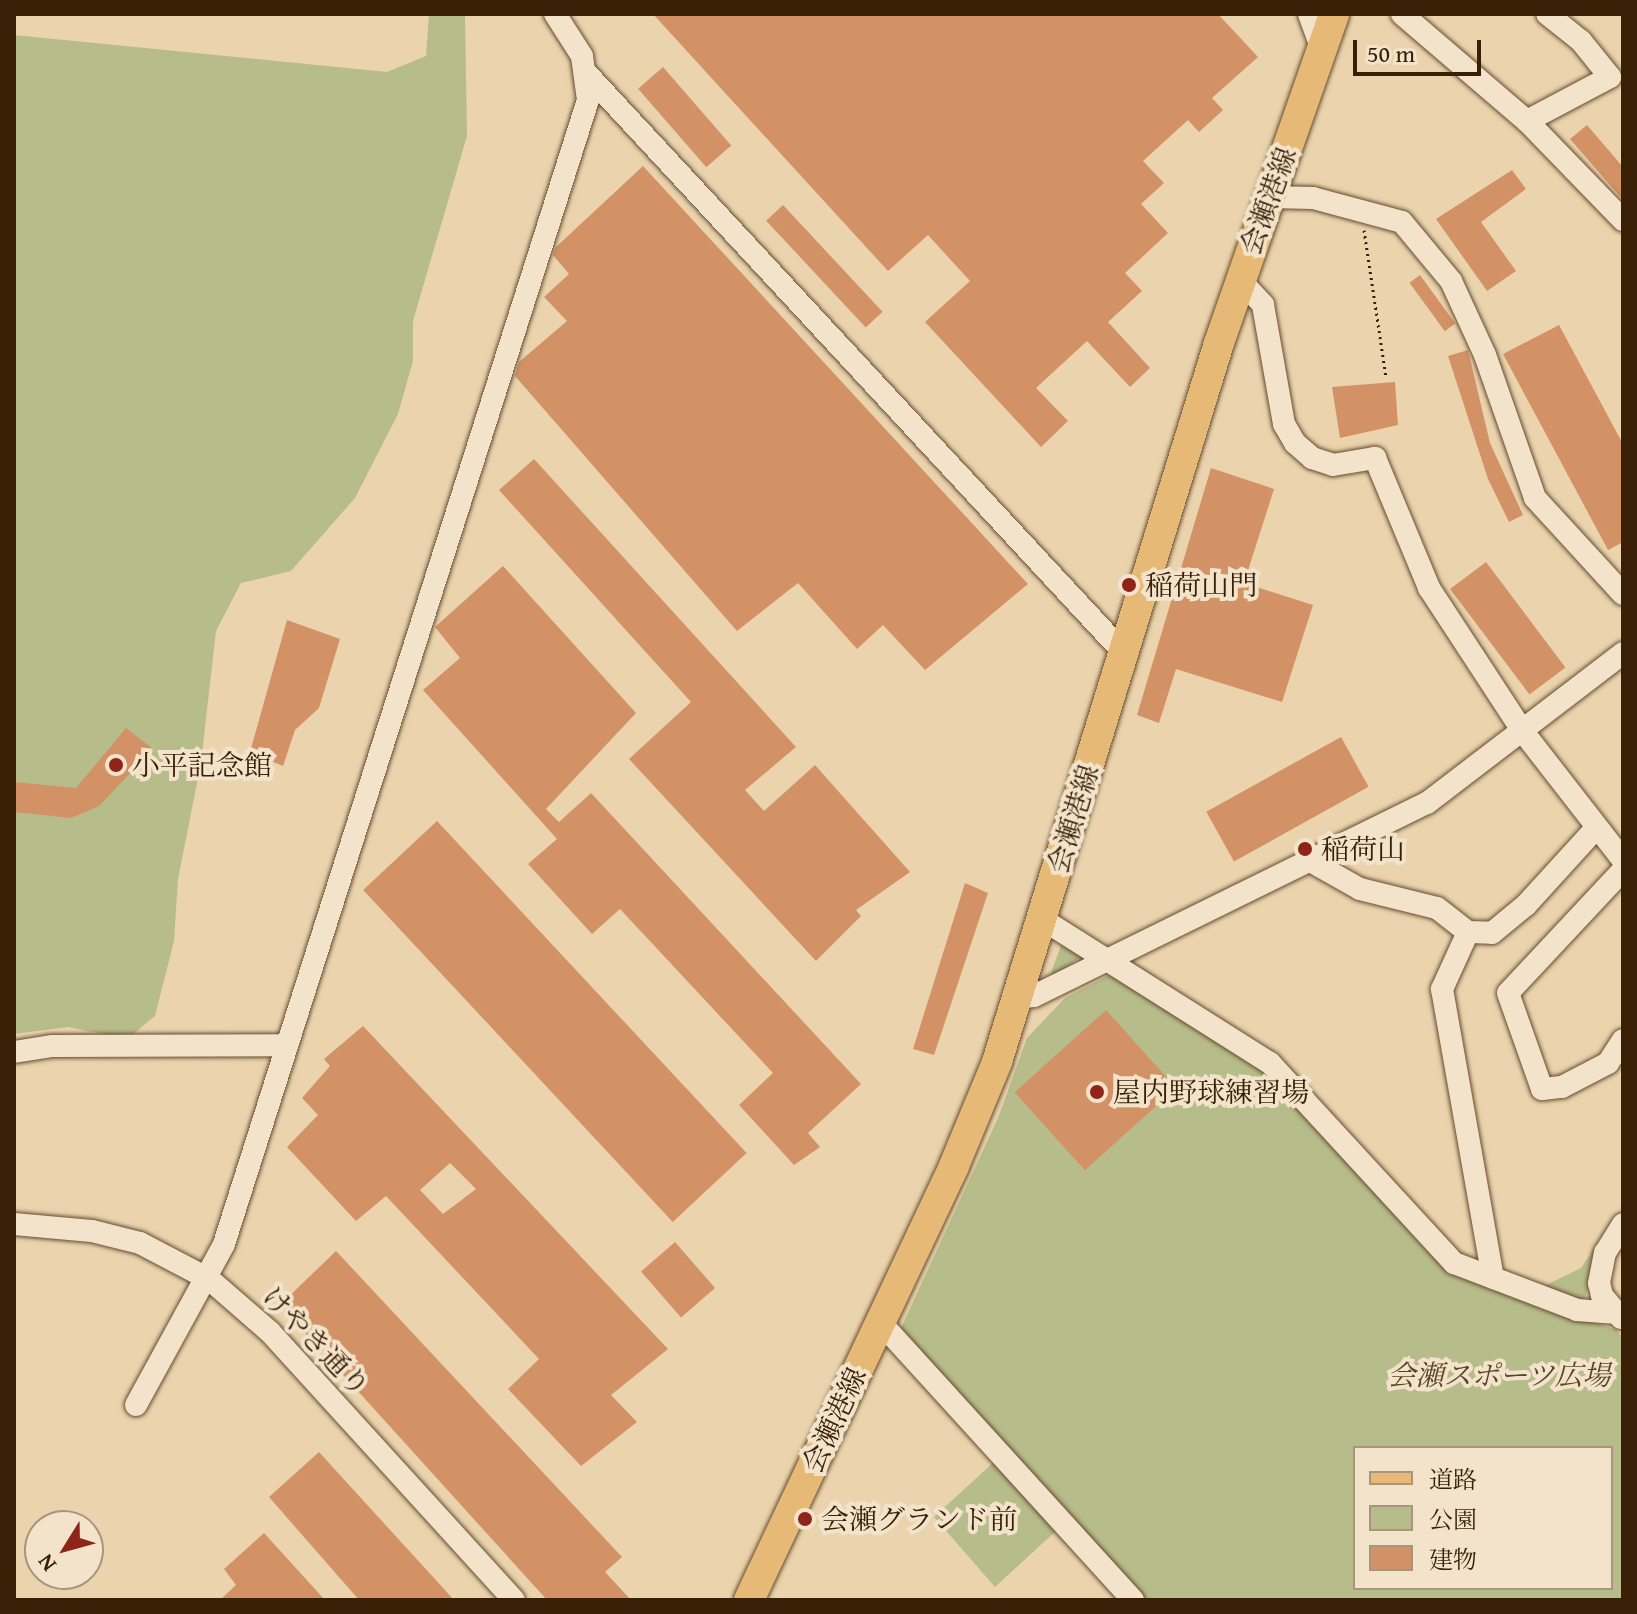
<!DOCTYPE html>
<html>
<head>
<meta charset="utf-8">
<style>
  body { margin:0 }
  #map { position:relative; width:1637px; height:1614px; overflow:hidden; background:#ebd4ad; font-family:"Gentium Book Plus","Noto Serif JP",serif }
  div>[style] { position:absolute }
  [style*='--x'] { left:calc(var(--x)*1px); top:calc(var(--y)*1px); width:calc(var(--w)*1px); rotate:calc(var(--a)*1deg) }
  .green>* { inset:0; background:#b7bd8a }
  .building>* { inset:0; background:#d29266; transform-origin:0 0 }
  .path>* { height:3px; margin-top:-1.5px; transform-origin:0; background:repeating-linear-gradient(90deg,#381f06 0 2px,transparent 0 6px) }
  .roads { filter:drop-shadow(0 0 2px #654c30) drop-shadow(0 0 2px #654c30) }
  .minor>* { height:22px; margin:-11px; padding:0 11px; transform-origin:11px; border-radius:11px; background:#f2e3ca }
  .major>* { height:30px; margin:-15px; padding:0 15px; transform-origin:15px; border-radius:15px; background:#e6ba76 }
  .dots>* { width:22px; height:22px; translate:-50% -50%; box-sizing:border-box; border:4px solid #f2e3ca; border-radius:50% }
  span { translate:-50% -50%; white-space:nowrap; text-align:center; line-height:1.15; -webkit-text-stroke:8px #f2e3ca; paint-order:stroke }
  .street-label { font-size:28px; color:#381f06 }
  .poi-label { font-size:28px; color:#381f06 }
  .left { translate:0 -50%; text-align:left }
  .park-label { font-size:28px; color:#584627; font-style:italic }
  .frame { position:absolute; inset:0; border:16px solid #381f06; pointer-events:none }
  .legend { position:absolute; left:1353px; top:1446px; width:260px; height:144px; box-sizing:border-box; background:#f2e3ca; border:2px solid #a8957c; margin:0; padding:10px 14px; list-style:none; font-size:24px; color:#381f06 }
  .legend li { display:flex; align-items:center; gap:16px; height:40px }
  .legend b { width:40px; border:2px solid #a8957c }
  .north { position:absolute; left:24px; top:1510px; width:80px; height:80px; box-sizing:border-box; background:#f2e3ca; border:2px solid #a8957c; border-radius:50%; rotate:233deg; font-size:22px; font-weight:700; line-height:32px; text-align:center; color:#381f06 }
  .north::after { content:''; display:block; margin:auto; width:28px; height:36px; background:#8f2418; clip-path:polygon(50% 0,100% 100%,50% 72%,0 100%) }
  .scale { position:absolute; left:1353px; top:40px; width:128px; height:36px; box-sizing:border-box; border:4px solid #381f06; border-top:0; padding-left:10px; font-size:24px; line-height:28px; white-space:nowrap; color:#381f06; -webkit-text-stroke:6px #f2e3ca; paint-order:stroke }
</style>
</head>
<body>
<div id="map">
  <div class="green">
    <i style="clip-path:polygon(429px 14px,465px 14px,467px 136px,413px 321px,413px 361px,398px 414px,355px 498px,291px 571px,241px 583px,216px 631px,201px 763px,178px 879px,174px 941px,155px 1016px,127px 1039px,68px 1027px,14px 1034px,14px 35px,387px 72px,426px 56px)"></i>
    <i style="clip-path:polygon(1063px 940px,1083px 955px,1055px 975px,1051px 973px)"></i>
    <i style="clip-path:polygon(evenodd,1117px 971px,1267px 1069px,1450px 1270px,1616px 1330px,1623px 1338px,1623px 1600px,1141px 1600px,1069px 1519px,995px 1587px,934px 1517px,1008px 1449px,901px 1328px,998px 1118px,1027px 1038px,1065px 998px,1117px 971px,1355px 1448px,1611px 1448px,1611px 1588px,1355px 1588px,1355px 1448px)"></i>
    <i style="clip-path:polygon(1594px 1248px,1601px 1250px,1583px 1303px,1540px 1288px,1581px 1268px)"></i>
  </div>
  <div class="building">
    <i style="clip-path:polygon(653px 14px,1218px 14px,1258px 57px,1212px 98px,1223px 110px,1199px 132px,1188px 120px,1143px 161px,1164px 183px,1141px 204px,1168px 233px,1125px 273px,1142px 291px,1108px 322px,1150px 368px,1130px 387px,1087px 341px,1036px 388px,1068px 421px,1041px 447px,925px 322px,970px 281px,928px 235px,888px 271px)"></i>
    <i style="left:663px;top:67px;width:104px;height:33px;rotate:49deg"></i>
    <i style="clip-path:polygon(1587px 125px,1623px 167px,1623px 200px,1570px 139px)"></i>
    <i style="clip-path:polygon(643px 166px,1028px 584px,925px 670px,883px 625px,857px 649px,798px 583px,737px 631px,515px 376px,519px 362px,567px 321px,544px 297px,569px 274px,553px 255px,556px 247px)"></i>
    <i style="clip-path:polygon(1512px 170px,1526px 189px,1481px 222px,1516px 271px,1487px 291px,1436px 219px)"></i>
    <i style="left:783px;top:205px;width:146px;height:23px;rotate:47deg"></i>
    <i style="left:1420px;top:275px;width:60px;height:13px;rotate:54deg"></i>
    <i style="clip-path:polygon(1559px 325px,1623px 444px,1623px 542px,1608px 550px,1503px 354px)"></i>
    <i style="clip-path:polygon(1468px 350px,1490px 443px,1523px 515px,1509px 522px,1488px 479px,1448px 356px)"></i>
    <i style="clip-path:polygon(1395px 382px,1398px 425px,1340px 438px,1332px 387px)"></i>
    <i style="clip-path:polygon(534px 459px,796px 747px,745px 790px,764px 811px,815px 765px,910px 872px,856px 910px,861px 916px,816px 961px,629px 759px,691px 702px,499px 490px)"></i>
    <i style="clip-path:polygon(1211px 468px,1274px 489px,1244px 583px,1313px 605px,1282px 702px,1176px 669px,1159px 723px,1137px 715px)"></i>
    <i style="left:1486px;top:562px;width:132px;height:45px;rotate:53deg"></i>
    <i style="clip-path:polygon(503px 566px,636px 713px,546px 809px,559px 822px,591px 793px,861px 1084px,808px 1133px,820px 1147px,794px 1165px,739px 1105px,773px 1073px,620px 909px,592px 934px,528px 864px,557px 839px,423px 690px,460px 658px,435px 627px)"></i>
    <i style="clip-path:polygon(287px 620px,340px 639px,319px 708px,295px 730px,283px 766px,250px 752px)"></i>
    <i style="clip-path:polygon(126px 728px,153px 749px,99px 806px,71px 818px,14px 812px,14px 782px,76px 788px)"></i>
    <i style="left:1341px;top:737px;width:57px;height:154px;rotate:61deg"></i>
    <i style="left:437px;top:821px;width:454px;height:101px;rotate:47deg"></i>
    <i style="clip-path:polygon(965px 883px,988px 893px,934px 1055px,913px 1049px)"></i>
    <i style="left:1106px;top:1010px;width:105px;height:123px;rotate:48deg"></i>
    <i style="clip-path:polygon(evenodd,363px 1026px,668px 1349px,611px 1395px,637px 1422px,581px 1466px,508px 1389px,539px 1359px,386px 1196px,356px 1221px,287px 1147px,318px 1115px,302px 1098px,330px 1066px,324px 1059px,363px 1026px,450px 1163px,476px 1189px,443px 1214px,420px 1190px,450px 1163px)"></i>
    <i style="left:675px;top:1242px;width:61px;height:45px;rotate:49deg"></i>
    <i style="clip-path:polygon(336px 1251px,622px 1557px,605px 1572px,631px 1600px,547px 1600px,280px 1305px)"></i>
    <i style="clip-path:polygon(319px 1452px,454px 1600px,359px 1600px,269px 1497px)"></i>
    <i style="clip-path:polygon(264px 1533px,325px 1600px,220px 1600px,236px 1585px,224px 1569px)"></i>
  </div>
  <div class="path">
    <i style="--x:1364;--y:230;--w:149;--a:81.5"></i>
  </div>
  <div class="roads">
    <div class="minor">
      <i style="--x:1309;--y:14;--w:38;--a:70"></i>
      <i style="--x:1402;--y:14;--w:165;--a:40.6"></i>
      <i style="--x:1527;--y:121;--w:138;--a:45.9"></i>
      <i style="--x:587;--y:74;--w:790;--a:47.16"></i>
      <i style="--x:1527;--y:121;--w:94;--a:-27.9"></i>
      <i style="--x:1610;--y:77;--w:46;--a:-128.9"></i>
      <i style="--x:1581;--y:41;--w:43;--a:-141.5"></i>
      <i style="--x:1269;--y:197;--w:44;--a:1.3"></i>
      <i style="--x:1313;--y:198;--w:92;--a:15.1"></i>
      <i style="--x:1402;--y:222;--w:77;--a:50.3"></i>
      <i style="--x:1451;--y:281;--w:81;--a:65.3"></i>
      <i style="--x:1485;--y:355;--w:151;--a:70.7"></i>
      <i style="--x:1535;--y:498;--w:130;--a:47.5"></i>
      <i style="--x:1240;--y:280;--w:34;--a:47"></i>
      <i style="--x:1263;--y:305;--w:121;--a:80"></i>
      <i style="--x:1284;--y:424;--w:22;--a:60"></i>
      <i style="--x:1295;--y:443;--w:23;--a:41"></i>
      <i style="--x:1312;--y:458;--w:22;--a:18"></i>
      <i style="--x:1333;--y:465;--w:43;--a:-9.5"></i>
      <i style="--x:1375;--y:458;--w:141;--a:67.4"></i>
      <i style="--x:1429;--y:588;--w:173;--a:56.8"></i>
      <i style="--x:1524;--y:733;--w:161;--a:52.1"></i>
      <i style="--x:1312;--y:862;--w:55;--a:29.4"></i>
      <i style="--x:1360;--y:889;--w:79;--a:13.9"></i>
      <i style="--x:1437;--y:908;--w:39;--a:38"></i>
      <i style="--x:1468;--y:932;--w:24;--a:2"></i>
      <i style="--x:1492;--y:933;--w:44;--a:-39.5"></i>
      <i style="--x:1526;--y:905;--w:105;--a:-47.7"></i>
      <i style="--x:1623;--y:870;--w:168;--a:133.1"></i>
      <i style="--x:1508;--y:993;--w:102;--a:70.5"></i>
      <i style="--x:1542;--y:1089;--w:20;--a:-6"></i>
      <i style="--x:1562;--y:1087;--w:52;--a:-27.6"></i>
      <i style="--x:1608;--y:1063;--w:27;--a:-57"></i>
      <i style="--x:1042;--y:919;--w:270;--a:32.3"></i>
      <i style="--x:1270;--y:1063;--w:272;--a:47.4"></i>
      <i style="--x:1454;--y:1263;--w:132;--a:20.9"></i>
      <i style="--x:1577;--y:1310;--w:40;--a:4.3"></i>
      <i style="--x:1468;--y:932;--w:63;--a:114.5"></i>
      <i style="--x:1442;--y:989;--w:293;--a:80"></i>
      <i style="--x:1017;--y:998;--w:17;--a:-7"></i>
      <i style="--x:1034;--y:996;--w:438;--a:-26.2"></i>
      <i style="--x:1427;--y:803;--w:247;--a:-37.4"></i>
      <i style="--x:14;--y:1052;--w:39;--a:-9"></i>
      <i style="--x:53;--y:1046;--w:231;--a:-0.2"></i>
      <i style="--x:14;--y:1224;--w:78;--a:5.1"></i>
      <i style="--x:92;--y:1231;--w:49;--a:14"></i>
      <i style="--x:140;--y:1243;--w:78;--a:27.6"></i>
      <i style="--x:209;--y:1279;--w:81;--a:41"></i>
      <i style="--x:270;--y:1332;--w:362;--a:47.7"></i>
      <i style="--x:1621;--y:1318;--w:30;--a:-130"></i>
      <i style="--x:1602;--y:1295;--w:12;--a:-104"></i>
      <i style="--x:1599;--y:1283;--w:31;--a:-79"></i>
      <i style="--x:1605;--y:1253;--w:34;--a:-58"></i>
      <i style="--x:880;--y:1322;--w:376;--a:47.7"></i>
      <i style="--x:136;--y:1405;--w:183;--a:-61.3"></i>
      <i style="--x:224;--y:1244;--w:1201;--a:-72.35"></i>
      <i style="--x:588;--y:100;--w:44;--a:-97.8"></i>
      <i style="--x:582;--y:56;--w:50;--a:-122.7"></i>
    </div>
    <div class="major">
      <i style="--x:749;--y:1600;--w:480;--a:-64.7"></i>
      <i style="--x:954;--y:1166;--w:113;--a:-67.5"></i>
      <i style="--x:997;--y:1062;--w:752;--a:-72.84"></i>
      <i style="--x:1219;--y:343;--w:349;--a:-70.7"></i>
    </div>
  </div>
  <div class="dots">
    <i style="left:1129px;top:585px;background:#8f2418"></i>
    <i style="left:116px;top:765px;background:#8f2418"></i>
    <i style="left:1305px;top:849px;background:#8f2418"></i>
    <i style="left:1097px;top:1092px;background:#8f2418"></i>
    <i style="left:805px;top:1519px;background:#8f2418"></i>
  </div>
  <div class="street-label">
    <span style="left:1268px;top:201px;rotate:-70deg">会瀬港線</span>
    <span style="left:1073px;top:819px;rotate:-73deg">会瀬港線</span>
    <span style="left:316px;top:1341px;rotate:46deg">けやき通り</span>
    <span style="left:834px;top:1420px;rotate:-65deg">会瀬港線</span>
  </div>
  <div class="poi-label">
    <span class="left" style="left:1145px;top:585px">稲荷山門</span>
    <span class="left" style="left:132px;top:765px">小平記念館</span>
    <span class="left" style="left:1321px;top:849px">稲荷山</span>
    <span class="left" style="left:1113px;top:1092px">屋内野球練習場</span>
    <span class="left" style="left:821px;top:1519px">会瀬グランド前</span>
  </div>
  <div class="park-label">
    <span style="left:1499px;top:1375px">会瀬スポーツ広場</span>
  </div>
  <div class="frame"></div>
  <ul class="legend">
  <li><b style="height:10px;background:#e6ba76"></b>道路</li>
  <li><b style="height:22px;background:#b7bd8a"></b>公園</li>
  <li><b style="height:22px;background:#d29266"></b>建物</li>
  </ul>
  <div class="north">N</div>
  <div class="scale">50 m</div>
</div>
</body>
</html>
